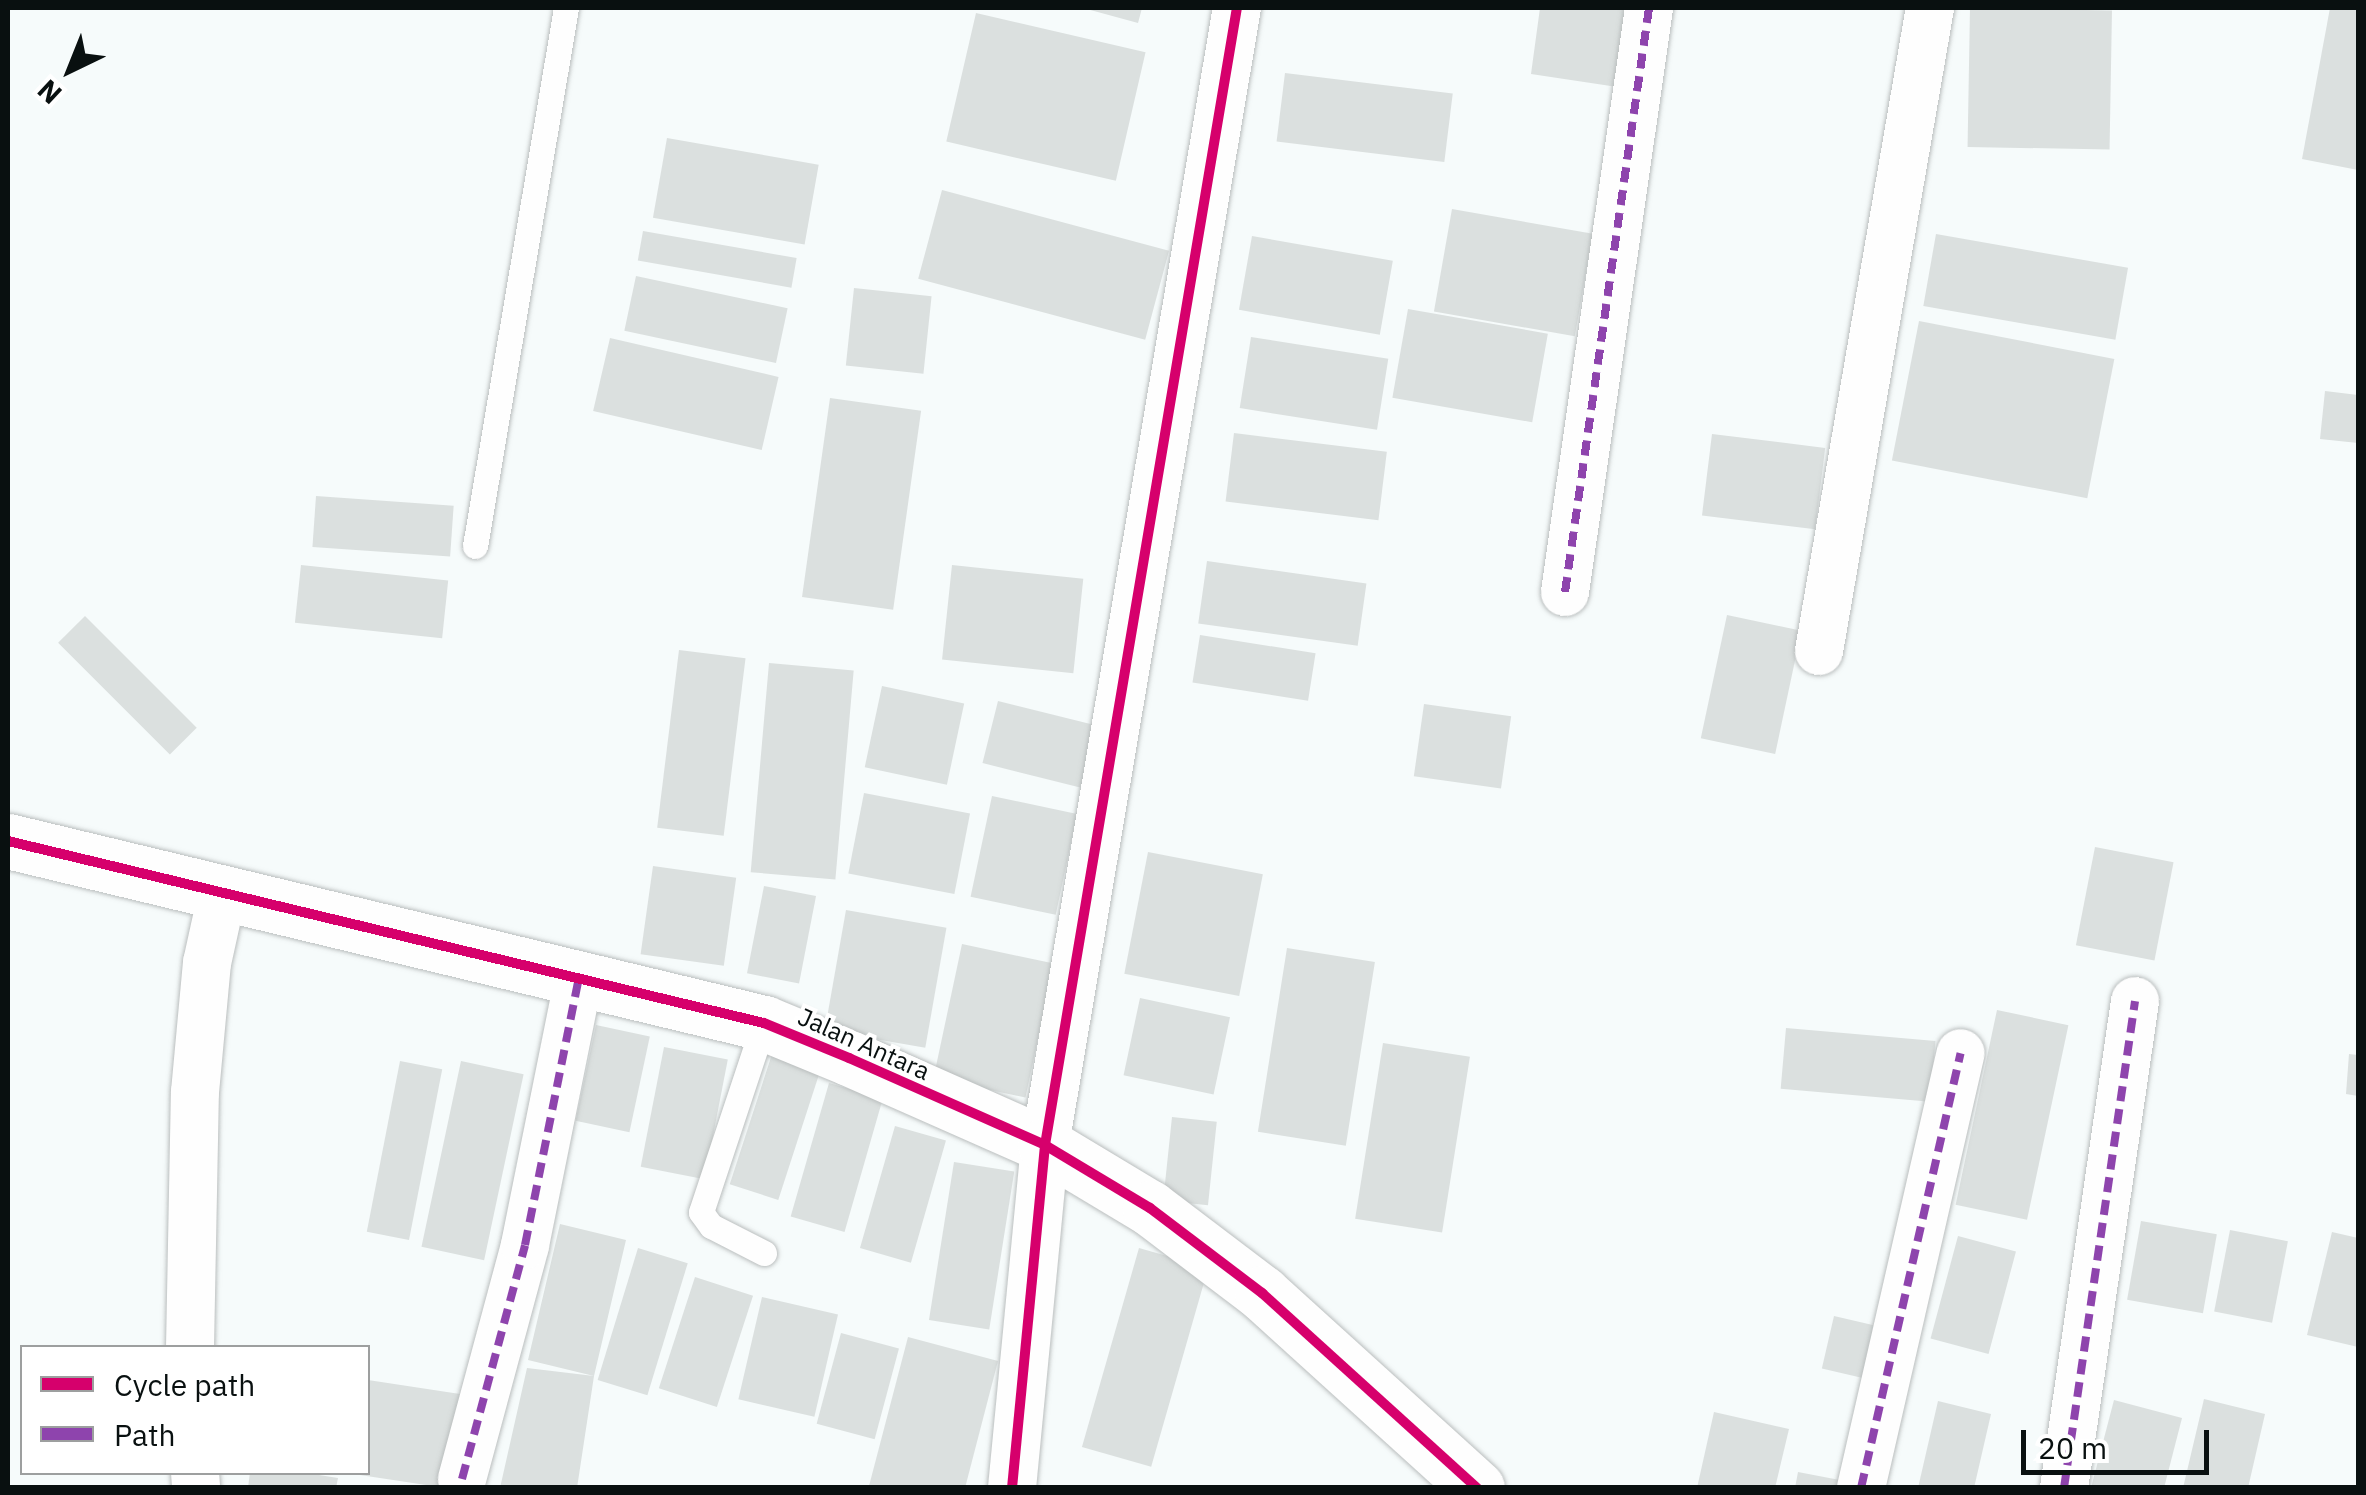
<!DOCTYPE html>
<html>
<head>
<meta charset="utf-8">
<style>
  body { margin:0 }
  #map { position:relative; width:2366px; height:1495px; overflow:hidden; background:#f6fbfb; font-family:"IBM Plex Sans",sans-serif }
  div>[style] { position:absolute }
  [style*='--x'] { left:calc(var(--x)*1px); top:calc(var(--y)*1px); width:calc(var(--w)*1px); rotate:calc(var(--a)*1deg) }
  .building>* { inset:0; background:#dbe0df; transform-origin:0 0 }
  .roads { filter:drop-shadow(0 0 2px #babebe) drop-shadow(0 0 2px #babebe) }
  .service>* { height:25px; margin:-12.5px; padding:0 12.5px; transform-origin:12.5px; border-radius:12.5px; background:#fefefe }
  .minor>* { height:48px; margin:-24px; padding:0 24px; transform-origin:24px; border-radius:24px; background:#fefefe }
  .tertiary>* { height:55px; margin:-27.5px; padding:0 27.5px; transform-origin:27.5px; border-radius:27.5px; background:#fefefe }
  .quiet>* { height:8px; margin-top:-4px; transform-origin:0; background:repeating-linear-gradient(90deg,#8e44ad 0 15px,transparent 0 23px) }
  .cycleway>* { height:10px; margin:-5px; padding:0 5px; transform-origin:5px; border-radius:5px; background:#d6006c }
  span { translate:-50% -50%; white-space:nowrap; text-align:center; line-height:1.15; -webkit-text-stroke:8px #fff; paint-order:stroke }
  .street-label { font-size:25px; color:#091010 }
  .frame { position:absolute; inset:0; border:10px solid #091010; pointer-events:none }
  .legend { position:absolute; left:20px; top:1345px; width:350px; height:130px; box-sizing:border-box; background:#fff; border:2px solid #9d9f9f; margin:0; padding:12px 18px; list-style:none; font-size:30px; color:#091010 }
  .legend li { display:flex; align-items:center; gap:20px; height:50px }
  .legend b { width:50px; border:2px solid #9d9f9f }
  .north { position:absolute; left:20px; top:20px; width:100px; height:100px; -webkit-text-stroke:8px #fff; paint-order:stroke; rotate:223deg; font-size:28px; font-weight:700; line-height:40px; text-align:center; color:#091010 }
  .north::after { content:''; display:block; margin:auto; width:35px; height:45px; background:#091010; clip-path:polygon(50% 0,100% 100%,50% 72%,0 100%) }
  .scale { position:absolute; left:2021px; top:1430px; width:188px; height:45px; box-sizing:border-box; border:5px solid #091010; border-top:0; padding-left:12px; font-size:30px; line-height:35px; white-space:nowrap; color:#091010; -webkit-text-stroke:8px #fff; paint-order:stroke }
</style>
</head>
<body>
<div id="map">
  <div class="building">
    <i style="clip-path:polygon(1083px 8px,1142px 8px,1138px 23px)"></i>
    <i style="clip-path:polygon(1540px 8px,1635px 8px,1624px 88px,1531px 74px)"></i>
    <i style="left:1970px;top:8px;width:142px;height:139px;rotate:1deg"></i>
    <i style="clip-path:polygon(2330px 8px,2358px 8px,2358px 170px,2302px 159px)"></i>
    <i style="left:976px;top:13px;width:174px;height:132px;rotate:13deg"></i>
    <i style="left:1285px;top:73px;width:169px;height:69px;rotate:7deg"></i>
    <i style="left:667px;top:138px;width:154px;height:81px;rotate:10deg"></i>
    <i style="left:942px;top:190px;width:235px;height:92px;rotate:15deg"></i>
    <i style="left:1452px;top:209px;width:143px;height:104px;rotate:10deg"></i>
    <i style="left:643px;top:231px;width:156px;height:30px;rotate:10deg"></i>
    <i style="left:1936px;top:234px;width:195px;height:73px;rotate:10deg"></i>
    <i style="left:1252px;top:236px;width:143px;height:75px;rotate:10deg"></i>
    <i style="left:636px;top:276px;width:155px;height:56px;rotate:12deg"></i>
    <i style="left:854px;top:288px;width:78px;height:78px;rotate:6deg"></i>
    <i style="left:1408px;top:309px;width:142px;height:90px;rotate:10deg"></i>
    <i style="left:1919px;top:321px;width:199px;height:142px;rotate:11deg"></i>
    <i style="left:1251px;top:337px;width:139px;height:72px;rotate:9deg"></i>
    <i style="left:610px;top:338px;width:173px;height:75px;rotate:13deg"></i>
    <i style="clip-path:polygon(2325px 391px,2358px 395px,2358px 443px,2320px 439px)"></i>
    <i style="left:830px;top:398px;width:92px;height:201px;rotate:8deg"></i>
    <i style="left:1234px;top:433px;width:154px;height:69px;rotate:7deg"></i>
    <i style="left:1712px;top:434px;width:114px;height:82px;rotate:7deg"></i>
    <i style="left:316px;top:496px;width:138px;height:51px;rotate:4deg"></i>
    <i style="left:1207px;top:561px;width:161px;height:63px;rotate:8deg"></i>
    <i style="left:301px;top:565px;width:148px;height:58px;rotate:6deg"></i>
    <i style="left:952px;top:565px;width:132px;height:95px;rotate:6deg"></i>
    <i style="left:1727px;top:615px;width:76px;height:126px;rotate:12deg"></i>
    <i style="left:85px;top:616px;width:158px;height:38px;rotate:45deg"></i>
    <i style="left:1200px;top:635px;width:117px;height:48px;rotate:9deg"></i>
    <i style="left:679px;top:650px;width:67px;height:179px;rotate:7deg"></i>
    <i style="left:769px;top:663px;width:85px;height:210px;rotate:5deg"></i>
    <i style="left:882px;top:686px;width:84px;height:83px;rotate:12deg"></i>
    <i style="left:998px;top:701px;width:114px;height:64px;rotate:14deg"></i>
    <i style="left:1424px;top:704px;width:88px;height:73px;rotate:8deg"></i>
    <i style="left:864px;top:793px;width:108px;height:82px;rotate:11deg"></i>
    <i style="left:992px;top:796px;width:87px;height:103px;rotate:12deg"></i>
    <i style="left:2095px;top:847px;width:80px;height:100px;rotate:11deg"></i>
    <i style="left:1148px;top:852px;width:117px;height:124px;rotate:11deg"></i>
    <i style="left:653px;top:866px;width:84px;height:89px;rotate:8deg"></i>
    <i style="left:764px;top:886px;width:53px;height:89px;rotate:11deg"></i>
    <i style="left:846px;top:910px;width:102px;height:122px;rotate:10deg"></i>
    <i style="left:962px;top:944px;width:94px;height:137px;rotate:12deg"></i>
    <i style="left:1287px;top:948px;width:89px;height:186px;rotate:9deg"></i>
    <i style="left:1140px;top:998px;width:92px;height:79px;rotate:12deg"></i>
    <i style="left:1997px;top:1010px;width:73px;height:199px;rotate:12deg"></i>
    <i style="left:596px;top:1025px;width:55px;height:98px;rotate:12deg"></i>
    <i style="left:1786px;top:1028px;width:150px;height:61px;rotate:5deg"></i>
    <i style="left:1383px;top:1043px;width:88px;height:178px;rotate:9deg"></i>
    <i style="left:664px;top:1047px;width:65px;height:122px;rotate:11deg"></i>
    <i style="left:773px;top:1051px;width:51px;height:140px;rotate:18deg"></i>
    <i style="clip-path:polygon(2349px 1054px,2358px 1055px,2358px 1096px,2346px 1094px)"></i>
    <i style="left:400px;top:1061px;width:43px;height:174px;rotate:11deg"></i>
    <i style="left:461px;top:1061px;width:64px;height:190px;rotate:12deg"></i>
    <i style="left:829px;top:1083px;width:56px;height:139px;rotate:16deg"></i>
    <i style="left:1172px;top:1117px;width:45px;height:84px;rotate:6deg"></i>
    <i style="left:895px;top:1126px;width:53px;height:127px;rotate:16deg"></i>
    <i style="left:954px;top:1162px;width:61px;height:160px;rotate:9deg"></i>
    <i style="left:2141px;top:1221px;width:77px;height:80px;rotate:10deg"></i>
    <i style="clip-path:polygon(560px 1224px,626px 1240px,594px 1376px,577px 1488px,500px 1488px,527px 1368px,594px 1376px,528px 1360px)"></i>
    <i style="left:2230px;top:1230px;width:59px;height:83px;rotate:11deg"></i>
    <i style="clip-path:polygon(2332px 1232px,2358px 1238px,2358px 1347px,2307px 1335px)"></i>
    <i style="left:1958px;top:1236px;width:60px;height:106px;rotate:15deg"></i>
    <i style="left:638px;top:1248px;width:52px;height:138px;rotate:17deg"></i>
    <i style="left:1139px;top:1248px;width:72px;height:207px;rotate:16deg"></i>
    <i style="left:695px;top:1277px;width:61px;height:117px;rotate:18deg"></i>
    <i style="left:762px;top:1297px;width:78px;height:105px;rotate:13deg"></i>
    <i style="left:1834px;top:1316px;width:64px;height:54px;rotate:13deg"></i>
    <i style="left:841px;top:1333px;width:60px;height:94px;rotate:15deg"></i>
    <i style="clip-path:polygon(908px 1337px,998px 1361px,965px 1488px,869px 1486px)"></i>
    <i style="clip-path:polygon(368px 1380px,460px 1394px,446px 1488px,360px 1475px,368px 1472px)"></i>
    <i style="clip-path:polygon(2204px 1399px,2265px 1414px,2248px 1488px,2183px 1488px)"></i>
    <i style="clip-path:polygon(2114px 1400px,2182px 1418px,2164px 1488px,2091px 1488px)"></i>
    <i style="clip-path:polygon(1938px 1401px,1991px 1414px,1974px 1488px,1918px 1488px)"></i>
    <i style="clip-path:polygon(1714px 1412px,1789px 1429px,1775px 1488px,1697px 1488px)"></i>
    <i style="clip-path:polygon(250px 1472px,300px 1472px,338px 1478px,336px 1488px,248px 1488px)"></i>
    <i style="clip-path:polygon(1798px 1472px,1850px 1482px,1849px 1488px,1795px 1488px)"></i>
  </div>
  <div class="roads">
    <div class="service">
      <i style="--x:475;--y:546;--w:546;--a:-80.4"></i>
      <i style="--x:764;--y:1253;--w:59;--a:-153"></i>
      <i style="--x:711;--y:1226;--w:17;--a:-126"></i>
      <i style="--x:701;--y:1212;--w:199;--a:-71.6"></i>
    </div>
    <div class="minor">
      <i style="--x:1565;--y:592;--w:590;--a:-81.81"></i>
      <i style="--x:1819;--y:651;--w:653;--a:-80.21"></i>
      <i style="--x:190;--y:1348;--w:256;--a:-88.9"></i>
      <i style="--x:195;--y:1092;--w:130;--a:-84.7"></i>
      <i style="--x:207;--y:963;--w:75;--a:-77.6"></i>
      <i style="--x:195;--y:1472;--w:16;--a:86"></i>
      <i style="--x:462;--y:1479;--w:242;--a:-74.9"></i>
      <i style="--x:525;--y:1245;--w:272;--a:-78.6"></i>
      <i style="--x:1012;--y:1488;--w:345;--a:-84.5"></i>
      <i style="--x:1045;--y:1145;--w:1153;--a:-80.42"></i>
      <i style="--x:1861;--y:1488;--w:446;--a:-77.1"></i>
      <i style="--x:2064;--y:1488;--w:492;--a:-81.7"></i>
    </div>
    <div class="tertiary">
      <i style="--x:8;--y:841;--w:778;--a:13.54"></i>
      <i style="--x:764;--y:1023;--w:92;--a:22.4"></i>
      <i style="--x:849;--y:1058;--w:214;--a:23.9"></i>
      <i style="--x:1045;--y:1145;--w:122;--a:31"></i>
      <i style="--x:1150;--y:1208;--w:141;--a:37.2"></i>
      <i style="--x:1262;--y:1293;--w:290;--a:42.2"></i>
    </div>
  </div>
  <div class="quiet">
    <i style="--x:1565;--y:592;--w:590;--a:-81.81"></i>
    <i style="--x:462;--y:1479;--w:242;--a:-74.9"></i>
    <i style="--x:525;--y:1245;--w:272;--a:-78.6"></i>
    <i style="--x:1861;--y:1488;--w:446;--a:-77.1"></i>
    <i style="--x:2064;--y:1488;--w:492;--a:-81.7"></i>
  </div>
  <div class="cycleway">
    <i style="--x:8;--y:841;--w:778;--a:13.54"></i>
    <i style="--x:764;--y:1023;--w:92;--a:22.4"></i>
    <i style="--x:849;--y:1058;--w:214;--a:23.9"></i>
    <i style="--x:1045;--y:1145;--w:122;--a:31"></i>
    <i style="--x:1150;--y:1208;--w:141;--a:37.2"></i>
    <i style="--x:1262;--y:1293;--w:290;--a:42.2"></i>
    <i style="--x:1012;--y:1488;--w:345;--a:-84.5"></i>
    <i style="--x:1045;--y:1145;--w:1153;--a:-80.42"></i>
  </div>
  <div class="street-label">
    <span style="left:864px;top:1044px;rotate:24deg">Jalan Antara</span>
  </div>
  <div class="frame"></div>
  <ul class="legend">
  <li><b style="height:12px;background:#d6006c"></b>Cycle path</li>
  <li><b style="height:12px;background:#8e44ad"></b>Path</li>
  </ul>
  <div class="north">N</div>
  <div class="scale">20 m</div>
</div>
</body>
</html>
